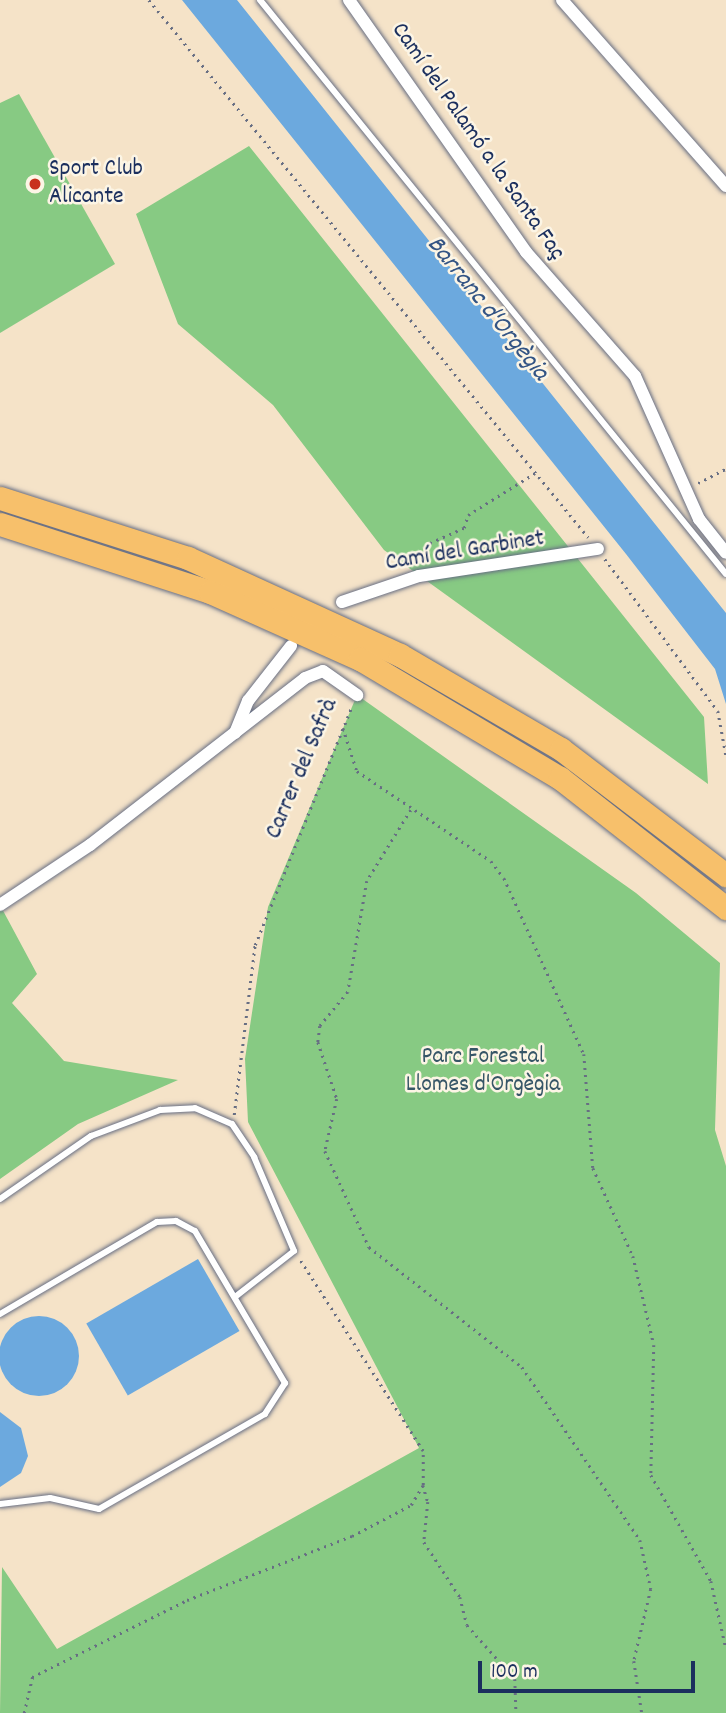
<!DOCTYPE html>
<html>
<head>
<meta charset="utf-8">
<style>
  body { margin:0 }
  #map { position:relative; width:726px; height:1713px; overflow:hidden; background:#f5e3c8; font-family:Dekko,sans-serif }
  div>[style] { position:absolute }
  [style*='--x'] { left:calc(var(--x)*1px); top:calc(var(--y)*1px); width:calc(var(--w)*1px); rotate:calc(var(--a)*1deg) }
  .green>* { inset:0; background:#87ca83 }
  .water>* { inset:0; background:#6ca9de; transform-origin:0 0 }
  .round { border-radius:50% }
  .path>* { height:2.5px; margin-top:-1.25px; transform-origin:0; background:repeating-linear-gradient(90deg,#676e83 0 2px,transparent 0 7px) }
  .roads { filter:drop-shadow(0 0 2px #676e83) drop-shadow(0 0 2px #676e83) }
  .service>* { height:6px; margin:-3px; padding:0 3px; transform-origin:3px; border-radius:3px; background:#fff }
  .minor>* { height:12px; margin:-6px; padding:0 6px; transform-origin:6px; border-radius:6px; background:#fff }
  .motorway>* { height:23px; margin:-11.5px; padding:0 11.5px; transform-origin:11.5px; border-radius:11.5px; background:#f7c06b }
  .dots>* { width:19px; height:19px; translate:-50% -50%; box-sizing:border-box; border:4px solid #fcf5e5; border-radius:50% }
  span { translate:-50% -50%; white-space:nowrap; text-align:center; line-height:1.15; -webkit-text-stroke:5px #fcf5e5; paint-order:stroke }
  .street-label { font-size:24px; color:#1b2f5e }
  .poi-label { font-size:24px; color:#1b2f5e }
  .left { translate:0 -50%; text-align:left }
  .park-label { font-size:24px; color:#365667 }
  .water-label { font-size:26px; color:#335484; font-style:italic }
  .scale { position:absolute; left:478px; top:1661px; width:217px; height:32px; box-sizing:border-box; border:4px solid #1b2f5e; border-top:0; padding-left:9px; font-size:21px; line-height:24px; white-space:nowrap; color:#1b2f5e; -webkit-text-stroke:5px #fcf5e5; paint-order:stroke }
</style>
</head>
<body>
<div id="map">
  <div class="green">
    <i style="clip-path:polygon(19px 94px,115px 264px,0 333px,0 103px)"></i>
    <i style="clip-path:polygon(249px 146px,704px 717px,708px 784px,384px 550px,273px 405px,178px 324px,136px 214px)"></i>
    <i style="clip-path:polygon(357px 695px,636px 893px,720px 963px,715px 1130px,726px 1166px,726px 1713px,0 1713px,2px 1567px,57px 1649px,419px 1448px,248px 1122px,245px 1059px,268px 907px)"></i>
    <i style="clip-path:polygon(0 905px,37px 974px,12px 1003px,64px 1061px,178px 1080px,78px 1124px,0 1179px)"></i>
  </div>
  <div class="water">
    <i style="clip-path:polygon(182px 0,237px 0,726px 613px,726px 704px,715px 669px,626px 554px)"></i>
    <i style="left:198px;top:1259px;width:83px;height:129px;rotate:60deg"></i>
    <i class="round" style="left:-1px;top:1316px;width:80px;height:80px"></i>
    <i style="clip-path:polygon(0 1412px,21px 1428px,28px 1456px,21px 1473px,0 1487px)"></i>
  </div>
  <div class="path">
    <i style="--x:149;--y:0;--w:694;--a:50.73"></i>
    <i style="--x:698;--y:483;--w:31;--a:-27"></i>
    <i style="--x:605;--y:559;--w:189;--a:53.4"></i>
    <i style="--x:718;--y:711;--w:45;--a:79.7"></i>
    <i style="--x:410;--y:565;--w:30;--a:-48"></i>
    <i style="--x:430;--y:543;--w:37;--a:-24"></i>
    <i style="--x:464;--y:528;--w:14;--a:-73"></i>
    <i style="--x:468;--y:515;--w:79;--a:-32.1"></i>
    <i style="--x:343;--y:728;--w:45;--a:72"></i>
    <i style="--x:357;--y:771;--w:161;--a:33.9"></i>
    <i style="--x:491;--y:861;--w:21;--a:53"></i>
    <i style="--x:504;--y:878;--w:193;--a:65.6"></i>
    <i style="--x:584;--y:1054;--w:114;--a:85.5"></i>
    <i style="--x:593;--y:1168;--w:97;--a:65.6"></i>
    <i style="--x:633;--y:1256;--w:91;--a:76.7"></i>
    <i style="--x:654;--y:1345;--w:130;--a:91.3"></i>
    <i style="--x:651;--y:1475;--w:122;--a:60.5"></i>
    <i style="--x:711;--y:1581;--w:69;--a:77.4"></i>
    <i style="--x:411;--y:810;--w:84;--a:121.8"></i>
    <i style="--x:367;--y:881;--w:113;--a:99.7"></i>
    <i style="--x:348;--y:992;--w:44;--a:129.5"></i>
    <i style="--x:320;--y:1026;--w:16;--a:97"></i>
    <i style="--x:318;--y:1042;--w:60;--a:71.6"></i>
    <i style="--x:337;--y:1099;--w:53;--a:103"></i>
    <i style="--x:325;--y:1151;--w:106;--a:65.4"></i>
    <i style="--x:369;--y:1247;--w:194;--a:38.1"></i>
    <i style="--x:522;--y:1367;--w:209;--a:55.7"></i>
    <i style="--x:640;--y:1540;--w:50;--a:77.3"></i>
    <i style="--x:651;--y:1589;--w:74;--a:103.3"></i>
    <i style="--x:634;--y:1661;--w:53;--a:81.3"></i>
    <i style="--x:234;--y:1115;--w:171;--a:-83"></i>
    <i style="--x:255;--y:945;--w:256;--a:-67.9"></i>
    <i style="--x:423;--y:1485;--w:18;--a:74"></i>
    <i style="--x:428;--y:1502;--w:40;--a:95.7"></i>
    <i style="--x:424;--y:1542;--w:66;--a:56.8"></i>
    <i style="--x:460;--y:1597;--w:29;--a:76"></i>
    <i style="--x:467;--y:1625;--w:72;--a:48.4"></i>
    <i style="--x:515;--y:1679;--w:34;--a:88"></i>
    <i style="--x:24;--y:1713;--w:37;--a:-77"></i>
    <i style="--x:32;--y:1677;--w:173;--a:-26.4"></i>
    <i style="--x:187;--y:1600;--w:177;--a:-21.2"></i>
    <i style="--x:352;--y:1536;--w:67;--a:-27.7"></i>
    <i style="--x:411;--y:1505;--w:23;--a:-59"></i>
    <i style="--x:423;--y:1485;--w:34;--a:-90"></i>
    <i style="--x:423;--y:1451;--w:227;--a:-122.8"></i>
  </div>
  <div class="roads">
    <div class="service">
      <i style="--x:260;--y:0;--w:739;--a:50.93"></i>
      <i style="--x:0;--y:1199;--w:111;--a:-34.7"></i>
      <i style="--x:91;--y:1136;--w:74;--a:-20.6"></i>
      <i style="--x:160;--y:1110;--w:35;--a:-3"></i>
      <i style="--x:195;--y:1108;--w:40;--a:23.4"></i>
      <i style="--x:232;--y:1124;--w:40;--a:56"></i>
      <i style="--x:254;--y:1157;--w:102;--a:66.9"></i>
      <i style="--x:294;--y:1251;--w:75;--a:142.1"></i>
      <i style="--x:0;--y:1314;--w:182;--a:-30.4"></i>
      <i style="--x:157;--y:1222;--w:19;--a:-3"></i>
      <i style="--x:176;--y:1221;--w:21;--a:28"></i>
      <i style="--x:195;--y:1231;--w:177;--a:59.4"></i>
      <i style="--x:285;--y:1383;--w:37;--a:123"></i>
      <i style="--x:265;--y:1414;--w:191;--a:150.2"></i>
      <i style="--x:99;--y:1509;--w:50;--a:-167.3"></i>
      <i style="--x:50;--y:1498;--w:50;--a:173.2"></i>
    </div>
    <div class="minor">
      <i style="--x:349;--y:0;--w:308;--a:54.9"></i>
      <i style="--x:526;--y:252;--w:165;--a:48.7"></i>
      <i style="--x:635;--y:376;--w:157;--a:65.9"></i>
      <i style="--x:699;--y:519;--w:43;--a:51.5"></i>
      <i style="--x:562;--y:0;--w:248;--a:48.6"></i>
      <i style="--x:342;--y:602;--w:81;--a:-18.7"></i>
      <i style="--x:419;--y:576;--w:181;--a:-8.6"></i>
      <i style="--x:235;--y:733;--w:35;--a:-68"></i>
      <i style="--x:248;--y:701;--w:70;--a:-52"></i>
      <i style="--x:0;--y:905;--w:108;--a:-33.7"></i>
      <i style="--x:90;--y:845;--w:272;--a:-37.8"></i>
      <i style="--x:305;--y:678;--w:19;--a:-21"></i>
      <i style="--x:323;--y:671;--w:42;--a:35.2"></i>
    </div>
    <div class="motorway">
      <i style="--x:0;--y:498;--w:197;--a:17.7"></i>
      <i style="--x:188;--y:558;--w:233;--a:24.6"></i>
      <i style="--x:400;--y:655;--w:186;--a:30.3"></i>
      <i style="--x:561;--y:749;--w:208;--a:37.4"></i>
      <i style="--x:0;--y:524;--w:221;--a:17.9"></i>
      <i style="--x:210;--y:592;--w:164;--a:24.1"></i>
      <i style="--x:360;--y:659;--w:233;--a:30.8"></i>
      <i style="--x:560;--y:778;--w:211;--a:38.1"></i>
    </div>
  </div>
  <div class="dots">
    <i style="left:35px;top:184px;background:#c8321e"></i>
  </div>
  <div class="street-label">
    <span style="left:477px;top:142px;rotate:55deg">Camí del Palamó a la Santa Faç</span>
    <span style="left:465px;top:552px;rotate:-9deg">Camí del Garbinet</span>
    <span style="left:303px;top:769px;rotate:-67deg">Carrer del Safrà</span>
  </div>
  <div class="poi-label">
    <span class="left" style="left:49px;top:184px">Sport Club<br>Alicante</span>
  </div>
  <div class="park-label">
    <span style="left:483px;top:1072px">Parc Forestal<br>Llomes d'Orgègia</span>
  </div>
  <div class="water-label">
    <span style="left:487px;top:309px;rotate:51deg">Barranc d'Orgègia</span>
  </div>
  <div class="scale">100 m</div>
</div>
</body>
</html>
